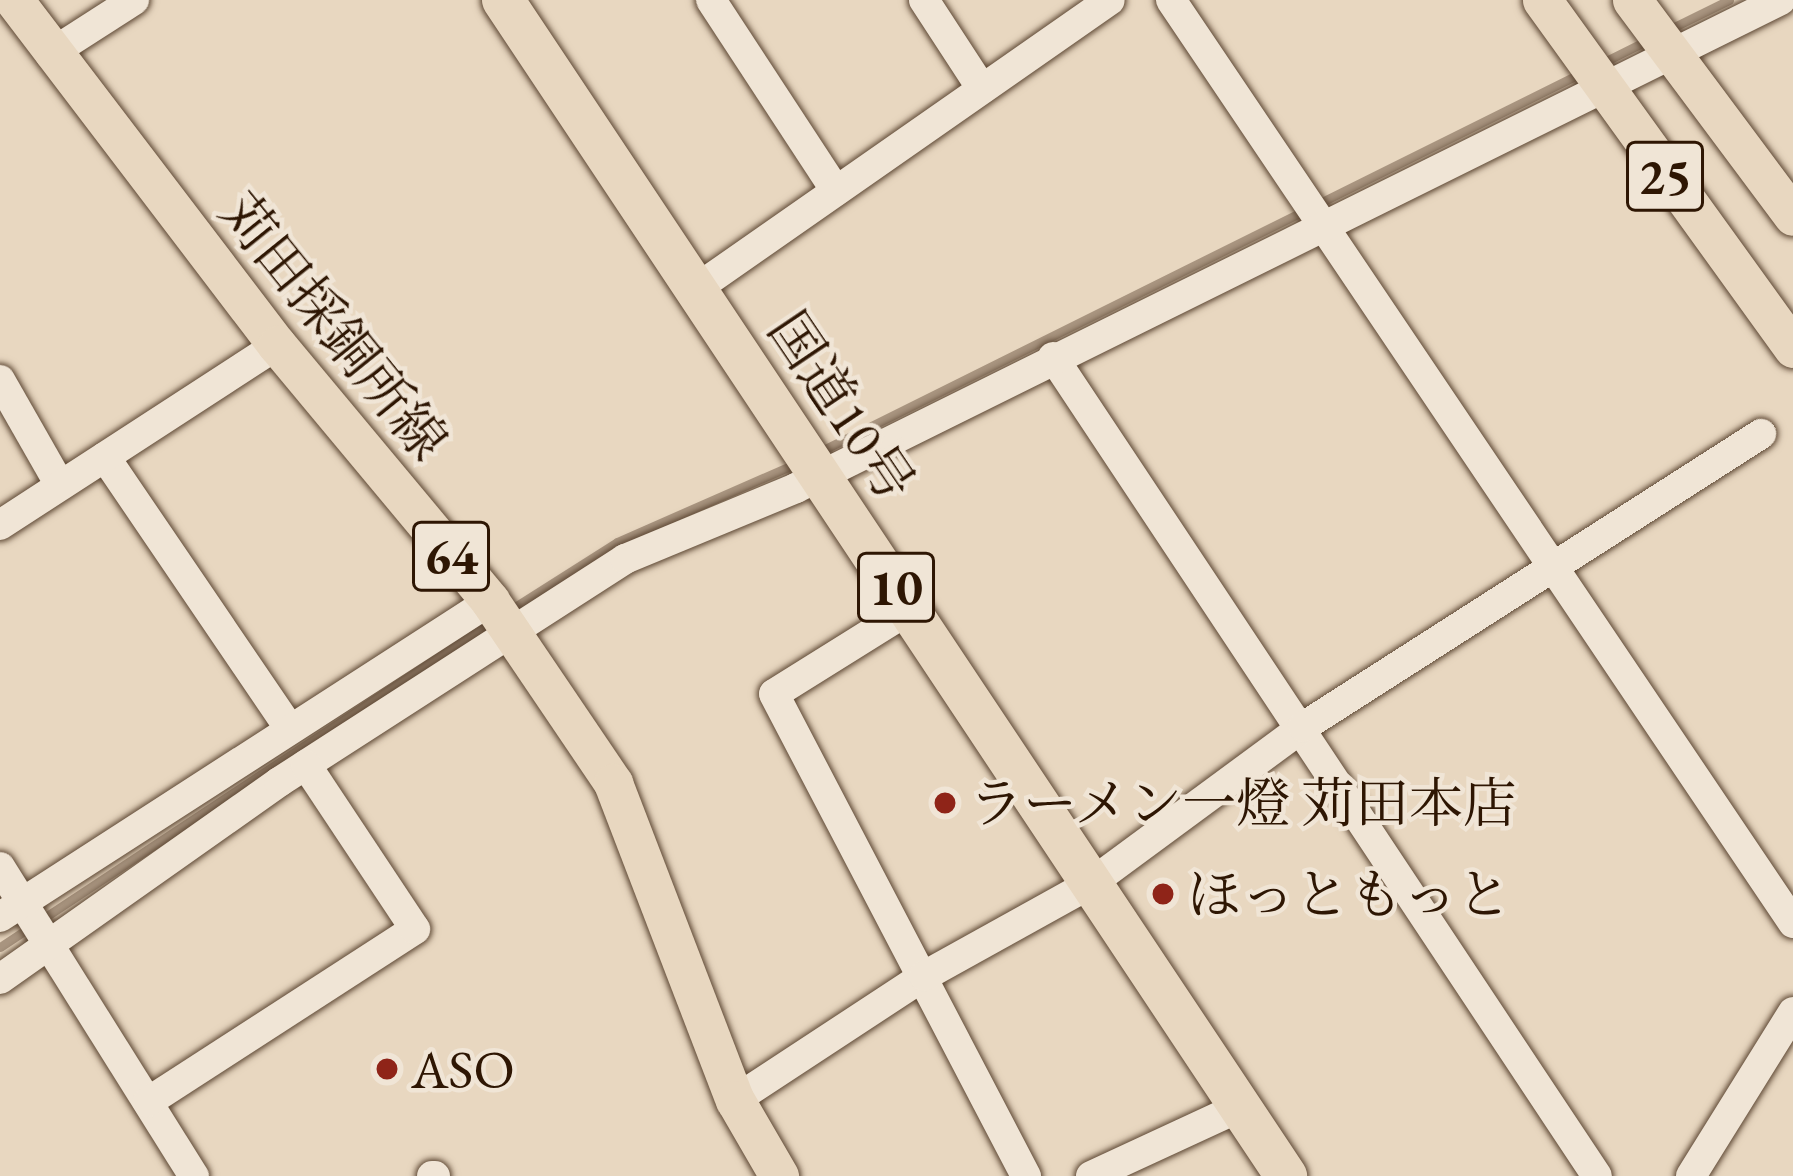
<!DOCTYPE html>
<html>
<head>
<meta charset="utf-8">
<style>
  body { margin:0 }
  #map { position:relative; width:1793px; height:1176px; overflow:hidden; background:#e8d7c0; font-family:"EB Garamond","Noto Serif JP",serif }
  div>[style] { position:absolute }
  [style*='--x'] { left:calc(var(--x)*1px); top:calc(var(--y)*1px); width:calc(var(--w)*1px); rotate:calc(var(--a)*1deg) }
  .stream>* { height:9px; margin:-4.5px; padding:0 4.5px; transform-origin:4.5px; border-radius:4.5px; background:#a99580 }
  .roads { filter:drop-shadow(0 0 3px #5c4632) drop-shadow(0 0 3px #5c4632) }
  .minor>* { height:30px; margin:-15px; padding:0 15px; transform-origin:15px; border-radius:15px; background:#f0e5d6 }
  .major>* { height:39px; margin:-19.5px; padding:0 19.5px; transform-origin:19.5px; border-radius:19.5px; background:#e8d7c0 }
  .highway>* { height:42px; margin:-21px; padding:0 21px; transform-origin:21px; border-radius:21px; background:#e8d7c0 }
  .dots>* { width:33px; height:33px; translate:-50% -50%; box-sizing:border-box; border:6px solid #f0e5d6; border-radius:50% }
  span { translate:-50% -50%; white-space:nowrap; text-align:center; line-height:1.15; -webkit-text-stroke:9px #f0e5d6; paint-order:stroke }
  .shield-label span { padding:3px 9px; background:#f0e5d6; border:3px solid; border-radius:9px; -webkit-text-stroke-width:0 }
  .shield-label { font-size:51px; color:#2e1603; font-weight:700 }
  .street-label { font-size:54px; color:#2e1603 }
  .poi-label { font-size:54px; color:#2e1603 }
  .left { translate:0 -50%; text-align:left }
</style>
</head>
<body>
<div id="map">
  <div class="stream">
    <i style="--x:1668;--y:30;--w:68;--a:-26.2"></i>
    <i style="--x:1598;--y:65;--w:56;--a:-26.6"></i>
    <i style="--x:819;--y:452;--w:853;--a:-26.44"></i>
    <i style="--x:510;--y:610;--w:127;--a:-32.4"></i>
    <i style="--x:617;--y:542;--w:199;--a:-23.7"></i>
    <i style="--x:0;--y:947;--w:589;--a:-33.5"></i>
  </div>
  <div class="roads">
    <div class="minor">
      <i style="--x:711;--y:0;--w:228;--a:56.8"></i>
      <i style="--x:924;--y:0;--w:106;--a:56.9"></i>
      <i style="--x:1171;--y:0;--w:1113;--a:56.02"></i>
      <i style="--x:50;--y:54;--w:100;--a:-32.7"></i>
      <i style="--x:693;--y:291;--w:508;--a:-34.91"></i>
      <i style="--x:1053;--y:357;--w:983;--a:56.41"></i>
      <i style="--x:0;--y:380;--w:121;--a:60.3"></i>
      <i style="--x:105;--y:457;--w:328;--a:55.8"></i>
      <i style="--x:0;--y:525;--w:330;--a:-33"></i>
      <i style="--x:910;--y:609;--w:160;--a:148"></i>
      <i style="--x:774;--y:694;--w:544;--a:62.4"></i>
      <i style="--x:0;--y:867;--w:365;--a:57.9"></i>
      <i style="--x:0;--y:917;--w:583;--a:-32.82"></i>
      <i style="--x:0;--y:979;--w:342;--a:-35.2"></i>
      <i style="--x:279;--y:782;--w:412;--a:-32.8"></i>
      <i style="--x:625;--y:559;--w:185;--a:-22.5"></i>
      <i style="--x:796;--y:488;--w:1099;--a:-26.36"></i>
      <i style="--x:735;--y:1100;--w:226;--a:-33.3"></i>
      <i style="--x:924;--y:976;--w:190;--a:-29"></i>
      <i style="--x:1090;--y:884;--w:265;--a:-36.4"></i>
      <i style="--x:1303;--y:727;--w:544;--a:-32.61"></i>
      <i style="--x:148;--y:1102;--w:318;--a:-32.9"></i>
      <i style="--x:415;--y:929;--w:197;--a:-123.6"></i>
      <i style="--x:432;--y:1176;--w:3;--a:0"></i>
      <i style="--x:1091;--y:1176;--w:164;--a:-24.8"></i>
      <i style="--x:1691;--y:1176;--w:193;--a:-58.1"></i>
    </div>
    <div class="major">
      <i style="--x:14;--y:0;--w:434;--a:52.7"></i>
      <i style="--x:277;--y:345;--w:333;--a:50.2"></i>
      <i style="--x:490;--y:601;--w:220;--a:55.9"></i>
      <i style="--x:613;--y:783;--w:340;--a:69"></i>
      <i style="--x:735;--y:1100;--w:88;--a:59.9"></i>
      <i style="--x:1542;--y:0;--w:429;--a:54.2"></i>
      <i style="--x:1632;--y:0;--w:269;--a:53.3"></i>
    </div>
    <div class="highway">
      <i style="--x:503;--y:0;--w:1413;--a:56.34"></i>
    </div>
  </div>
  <div class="dots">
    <i style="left:945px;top:803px;background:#8f2418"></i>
    <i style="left:1163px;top:894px;background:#8f2418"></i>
    <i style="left:387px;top:1069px;background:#8f2418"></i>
  </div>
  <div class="shield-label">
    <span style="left:1665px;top:176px">25</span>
    <span style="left:451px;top:556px">64</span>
    <span style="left:896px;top:587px">10</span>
  </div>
  <div class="street-label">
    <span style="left:334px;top:326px;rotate:51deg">苅田採銅所線</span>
    <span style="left:842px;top:406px;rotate:56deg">国道10号</span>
  </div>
  <div class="poi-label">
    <span class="left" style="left:969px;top:803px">ラーメン一燈 苅田本店</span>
    <span class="left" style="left:1187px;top:894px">ほっともっと</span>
    <span class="left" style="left:411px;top:1069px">ASO</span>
  </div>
</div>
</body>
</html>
